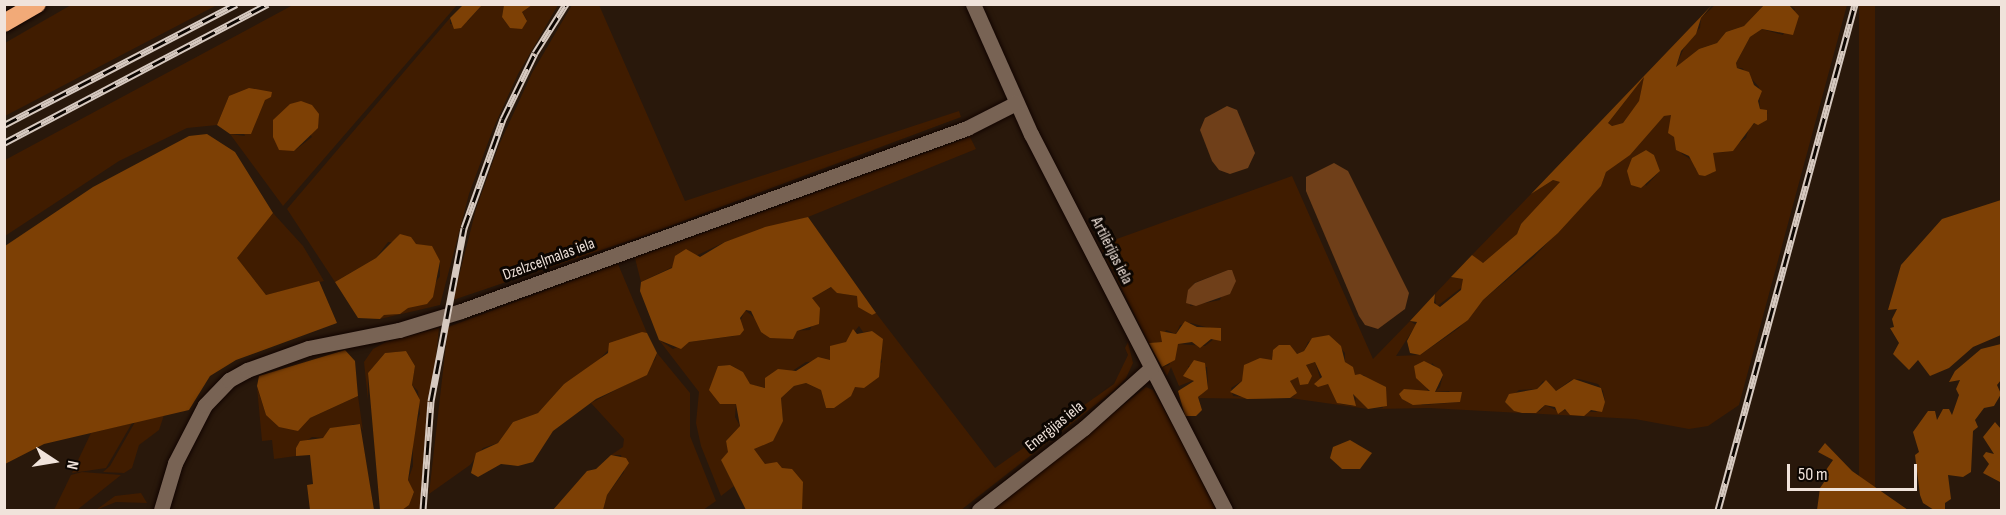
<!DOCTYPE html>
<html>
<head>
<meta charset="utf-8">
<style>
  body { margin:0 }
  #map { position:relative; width:2006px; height:515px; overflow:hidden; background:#29180b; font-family:"Sofia Sans Condensed",sans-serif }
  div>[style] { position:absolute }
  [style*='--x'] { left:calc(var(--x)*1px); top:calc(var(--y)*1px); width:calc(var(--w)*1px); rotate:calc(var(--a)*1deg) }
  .green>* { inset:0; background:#401c00; transform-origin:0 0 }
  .forest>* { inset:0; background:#7d4005 }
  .water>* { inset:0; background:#6f3f19 }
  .roads { filter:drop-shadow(0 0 2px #110400) drop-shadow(0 0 2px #110400) }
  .minor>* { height:15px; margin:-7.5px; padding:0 7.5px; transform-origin:7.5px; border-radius:7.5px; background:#786354 }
  .highway>* { height:18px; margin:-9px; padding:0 9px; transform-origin:9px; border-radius:9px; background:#f2aa78 }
  .rail>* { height:7px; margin-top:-3.5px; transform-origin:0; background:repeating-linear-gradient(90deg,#0c0602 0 14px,#d6c9c0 0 28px); box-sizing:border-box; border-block:2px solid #d6c9c0 }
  span { translate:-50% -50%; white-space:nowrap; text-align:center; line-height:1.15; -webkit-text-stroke:6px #0c0602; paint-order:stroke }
  .street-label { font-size:16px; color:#f0e3db }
  .frame { position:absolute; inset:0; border:6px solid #f0e3db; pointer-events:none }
  .north { position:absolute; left:24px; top:431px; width:60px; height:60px; -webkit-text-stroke:4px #0c0602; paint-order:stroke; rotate:102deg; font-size:16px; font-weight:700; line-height:24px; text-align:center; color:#f0e3db }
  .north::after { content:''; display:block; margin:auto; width:21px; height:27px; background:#f0e3db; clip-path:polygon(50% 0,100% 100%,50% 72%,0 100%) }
  .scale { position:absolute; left:1787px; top:464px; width:130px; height:27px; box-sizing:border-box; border:3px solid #f0e3db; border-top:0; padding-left:8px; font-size:18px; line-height:21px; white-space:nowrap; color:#f0e3db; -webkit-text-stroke:4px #0c0602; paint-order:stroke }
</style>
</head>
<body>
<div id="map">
  <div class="green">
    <i style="clip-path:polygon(71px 5px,71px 4px,217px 5px,5px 116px,5px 43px)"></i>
    <i style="clip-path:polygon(evenodd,293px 5px,457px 5px,283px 206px,230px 134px,245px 136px,229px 96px,217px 125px,187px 128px,119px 161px,5px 236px,5px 160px,293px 5px,290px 104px,312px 137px,294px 151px,290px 104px)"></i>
    <i style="clip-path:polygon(482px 5px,504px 5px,502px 17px,510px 28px,527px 20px,522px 12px,532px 5px,558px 5px,518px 74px,493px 129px,469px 194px,440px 305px,380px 319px,384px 315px,400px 314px,433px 286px,440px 276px,440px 261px,431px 246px,388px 242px,376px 258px,335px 282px,287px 209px,450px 18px,450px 24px,468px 21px)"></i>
    <i style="clip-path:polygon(572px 5px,599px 5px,685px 201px,959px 111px,961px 117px,643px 236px,453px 300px,476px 209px,499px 145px,532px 73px)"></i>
    <i style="clip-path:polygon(1715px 5px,1764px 5px,1744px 26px,1726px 32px,1717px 43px,1699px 49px,1675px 68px,1688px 39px,1700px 28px,1701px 18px)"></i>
    <i style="clip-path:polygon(evenodd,1789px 5px,1847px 5px,1739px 405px,1708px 426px,1689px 429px,1635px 419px,1429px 408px,1374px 409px,1383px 408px,1364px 375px,1355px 376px,1345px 362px,1345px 353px,1329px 335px,1308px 342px,1304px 351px,1297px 354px,1293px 350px,1272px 355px,1273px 360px,1248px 363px,1242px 381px,1231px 388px,1233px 396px,1267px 399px,1198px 398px,1208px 385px,1207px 367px,1188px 366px,1194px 380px,1179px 386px,1171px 367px,1167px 376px,1162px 367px,1169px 365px,1178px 344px,1205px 346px,1214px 339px,1213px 329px,1191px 323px,1180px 325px,1176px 334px,1166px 330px,1162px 342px,1149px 343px,1100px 245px,1292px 176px,1373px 359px,1410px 321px,1416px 325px,1396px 356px,1420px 355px,1459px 328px,1483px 300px,1534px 257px,1601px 186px,1606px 172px,1664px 116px,1671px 114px,1674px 137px,1682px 154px,1695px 162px,1695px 169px,1713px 173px,1713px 153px,1725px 152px,1746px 138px,1749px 128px,1768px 113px,1760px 109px,1759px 87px,1742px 68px,1737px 68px,1736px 63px,1750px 37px,1762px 29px,1783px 35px,1795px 9px,1789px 5px,1646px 150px,1654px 155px,1660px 171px,1646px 186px,1632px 158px,1646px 150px,1789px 5px,1228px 270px,1232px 270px,1220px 300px,1190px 306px,1194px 283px,1228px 270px,1789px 5px,1432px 363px,1443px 375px,1440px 387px,1435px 392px,1449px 391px,1460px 402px,1422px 405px,1404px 389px,1429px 393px,1426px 386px,1432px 363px,1789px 5px,1579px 379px,1598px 384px,1603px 391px,1605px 402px,1596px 412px,1556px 410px,1545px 405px,1540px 411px,1522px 413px,1514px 411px,1505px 402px,1519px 390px,1537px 389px,1543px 381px,1556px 391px,1571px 380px,1579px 379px)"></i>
    <i style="left:1859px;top:5px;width:16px;height:523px"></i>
    <i style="clip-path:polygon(1644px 77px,1639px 102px,1623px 123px,1612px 126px,1608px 123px)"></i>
    <i style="clip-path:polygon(970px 137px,976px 149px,808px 217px,725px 242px,641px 282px,635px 258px)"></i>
    <i style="clip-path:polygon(1553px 180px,1560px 182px,1559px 186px,1521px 224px,1517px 234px,1483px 263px,1478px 262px,1472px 255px,1531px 194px)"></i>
    <i style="clip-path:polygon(273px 213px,303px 246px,324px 281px,266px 295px,236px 258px)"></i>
    <i style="clip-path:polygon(618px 264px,647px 333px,618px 340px,590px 369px,564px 384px,538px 413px,513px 422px,498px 443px,483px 448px,470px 465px,429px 494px,448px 327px)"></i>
    <i style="clip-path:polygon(1451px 277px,1463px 279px,1465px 285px,1436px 307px,1435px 294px)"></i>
    <i style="clip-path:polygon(832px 287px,837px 293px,857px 296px,871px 315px,876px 313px,995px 468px,1114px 384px,1128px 355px,1125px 348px,1128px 342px,1133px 363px,1126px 378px,1113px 391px,961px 510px,802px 510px,802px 482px,782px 468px,765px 464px,754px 449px,783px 421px,781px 398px,794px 386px,806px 383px,821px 390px,826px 408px,882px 362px,872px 331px,863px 332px,859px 326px,831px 361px,806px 362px,766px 388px,749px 384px,743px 372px,730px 365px,718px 366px,736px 404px,735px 417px,740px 426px,726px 441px,729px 452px,721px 460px,734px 486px,721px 496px,701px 446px,696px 423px,699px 392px,659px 340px,673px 349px,689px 342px,734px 336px,745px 310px,756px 319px,761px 332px,810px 330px,820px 308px,811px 298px)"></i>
    <i style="clip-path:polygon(439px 328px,420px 510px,402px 510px,414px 493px,408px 480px,413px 466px,413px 432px,420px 414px,418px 391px,412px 385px,415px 366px,406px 351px,385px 353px,368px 373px,368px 400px,364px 362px,373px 349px,386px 342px)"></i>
    <i style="clip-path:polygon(657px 353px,690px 393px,690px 436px,716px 501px,703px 510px,603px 510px,607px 495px,624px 472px,621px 455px,611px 455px,623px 447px,624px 439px,591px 403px,629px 383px,655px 360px)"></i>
    <i style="clip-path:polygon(1315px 362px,1322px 384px,1328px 384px,1340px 404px,1353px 406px,1356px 399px,1353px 394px,1368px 409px,1290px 398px,1295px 395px,1290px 381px,1307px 369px,1306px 365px)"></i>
    <i style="clip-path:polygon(257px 387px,266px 415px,310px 418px,358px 396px,363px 431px,360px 424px,354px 424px,323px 438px,312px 437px,296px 448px,296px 456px,274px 459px,272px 440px,262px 441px)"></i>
    <i style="clip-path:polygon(1146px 387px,1153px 390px,1179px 436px,1216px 510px,991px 510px)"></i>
    <i style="clip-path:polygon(164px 415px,159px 430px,139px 445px,132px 468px,124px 473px,103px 472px,110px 466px,135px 422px)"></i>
    <i style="clip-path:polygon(132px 423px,106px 468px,72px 473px,91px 433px)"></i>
    <i style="clip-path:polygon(82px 472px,121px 475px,77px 510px,54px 510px,71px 475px)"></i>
    <i style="clip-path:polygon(141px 493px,147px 503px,116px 502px,96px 510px,115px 496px)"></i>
  </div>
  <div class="forest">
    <i style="clip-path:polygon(463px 5px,482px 5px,461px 28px,454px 29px,450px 18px)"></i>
    <i style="clip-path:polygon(504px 5px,532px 5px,522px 12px,527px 21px,522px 29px,510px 28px,502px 17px)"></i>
    <i style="clip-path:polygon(evenodd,1712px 5px,1701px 18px,1696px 34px,1681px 51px,1676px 67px,1699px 49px,1717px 43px,1726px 32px,1744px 26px,1764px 5px,1789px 5px,1799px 16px,1793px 35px,1762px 29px,1750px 37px,1736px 63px,1737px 68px,1749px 72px,1754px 85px,1762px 91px,1758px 101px,1760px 109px,1767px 110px,1767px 120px,1758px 125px,1754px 123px,1733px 151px,1713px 153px,1716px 171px,1705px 176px,1699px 175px,1689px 156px,1676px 150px,1674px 137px,1668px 133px,1671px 115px,1664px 116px,1630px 155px,1606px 172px,1601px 186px,1558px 233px,1483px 300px,1468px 320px,1420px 355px,1410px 353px,1407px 341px,1417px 322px,1410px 321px,1435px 294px,1434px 303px,1440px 307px,1461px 290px,1463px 279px,1451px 277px,1472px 255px,1483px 263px,1517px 234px,1521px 224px,1560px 182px,1553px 180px,1531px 194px,1712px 5px,1644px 77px,1639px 101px,1623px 123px,1612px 126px,1608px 123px,1644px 77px)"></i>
    <i style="clip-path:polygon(249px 88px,272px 92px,271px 97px,265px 100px,251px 134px,230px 134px,217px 125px,229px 96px)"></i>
    <i style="clip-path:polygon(301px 101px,312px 105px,319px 114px,318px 128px,294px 151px,279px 150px,273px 137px,273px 120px,290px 104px)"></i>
    <i style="clip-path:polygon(207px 134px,235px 152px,273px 213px,237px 258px,266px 295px,319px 281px,337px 323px,236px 360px,210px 376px,189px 410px,44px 444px,5px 464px,5px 246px,93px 187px,189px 136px)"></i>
    <i style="clip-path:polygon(1646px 150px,1654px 155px,1660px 171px,1641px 188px,1631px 185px,1627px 171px,1632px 158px)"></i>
    <i style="clip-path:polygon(2001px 200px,2001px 335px,1973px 347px,1949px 368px,1930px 376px,1918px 360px,1909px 370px,1893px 354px,1899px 343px,1890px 328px,1894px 327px,1892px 319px,1897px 309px,1888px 310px,1901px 265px,1942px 219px)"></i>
    <i style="clip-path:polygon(808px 217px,876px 313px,872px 315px,858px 307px,857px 296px,837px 293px,831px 287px,812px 298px,820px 308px,819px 324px,797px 331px,793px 339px,770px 338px,761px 332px,751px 311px,746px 310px,740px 318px,744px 330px,740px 335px,689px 342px,681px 349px,659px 340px,640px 291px,641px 282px,672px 268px,675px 256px,686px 249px,700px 257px,725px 242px,765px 227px)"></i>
    <i style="clip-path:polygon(400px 234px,411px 237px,416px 244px,432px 246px,440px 261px,433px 297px,427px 304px,408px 308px,400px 314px,384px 315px,380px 319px,358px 318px,335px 282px,376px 258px)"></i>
    <i style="clip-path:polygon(1185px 321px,1197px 327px,1221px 328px,1221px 341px,1211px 339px,1200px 348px,1192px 342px,1178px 344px,1175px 360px,1162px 367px,1149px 343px,1162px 342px,1160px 331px,1176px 334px)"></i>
    <i style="clip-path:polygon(853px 329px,857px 334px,872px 331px,883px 339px,879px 377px,864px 388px,855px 387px,851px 396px,834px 408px,826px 408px,821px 390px,806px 383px,794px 386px,781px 398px,783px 421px,773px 441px,754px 449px,765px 464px,777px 462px,782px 468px,792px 469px,803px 482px,802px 510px,746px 510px,721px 460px,728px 452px,726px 441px,740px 426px,736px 404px,720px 404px,709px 390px,718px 366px,730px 365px,743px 372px,750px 384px,765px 388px,765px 378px,778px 369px,796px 371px,818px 357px,830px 360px,830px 346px,846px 342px)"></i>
    <i style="clip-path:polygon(642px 332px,647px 333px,657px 353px,647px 375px,596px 399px,553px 431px,533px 462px,518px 466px,501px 464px,478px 477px,471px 473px,476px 453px,498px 443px,513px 422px,538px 413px,564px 384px,608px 353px,609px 343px)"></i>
    <i style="clip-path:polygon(1329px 335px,1341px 346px,1345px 362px,1353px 367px,1355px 375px,1360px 374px,1386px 387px,1387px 406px,1368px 409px,1353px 394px,1356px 406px,1337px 403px,1328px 384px,1318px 387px,1314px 384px,1322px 377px,1315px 362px,1306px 365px,1312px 376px,1308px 384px,1300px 385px,1298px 377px,1290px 381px,1297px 393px,1290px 398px,1247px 399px,1230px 392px,1242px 381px,1244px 365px,1260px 358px,1272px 360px,1273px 350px,1279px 345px,1290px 345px,1297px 354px,1304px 351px,1312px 338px)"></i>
    <i style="clip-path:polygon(2001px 344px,2001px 380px,1997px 385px,2001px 394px,1994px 406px,1984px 408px,1975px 420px,1978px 427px,1973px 431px,1971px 472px,1963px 477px,1948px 475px,1951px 499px,1945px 503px,1945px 510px,1934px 510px,1923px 503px,1920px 495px,1915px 455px,1919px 452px,1913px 432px,1928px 411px,1935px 411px,1937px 420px,1943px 409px,1949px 409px,1952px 415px,1959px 395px,1956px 389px,1960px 380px,1949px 382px,1955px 371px,1981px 349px)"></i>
    <i style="clip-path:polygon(345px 350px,355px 361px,358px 396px,310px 418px,298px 431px,279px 427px,266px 415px,257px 386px,259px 376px)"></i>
    <i style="clip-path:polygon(406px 351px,415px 366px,412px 385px,420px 400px,408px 480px,414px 492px,409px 505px,402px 510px,380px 510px,368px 373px,385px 353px)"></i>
    <i style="clip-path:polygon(1194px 360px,1205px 363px,1208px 389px,1198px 397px,1202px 410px,1196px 416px,1185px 416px,1178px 391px,1194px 381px,1183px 376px)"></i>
    <i style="clip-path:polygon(1424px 361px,1440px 369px,1443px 375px,1435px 392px,1462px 392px,1460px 402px,1413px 405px,1402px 399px,1399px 394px,1404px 389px,1430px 391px,1416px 378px,1414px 366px)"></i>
    <i style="clip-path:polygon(1574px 379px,1601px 388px,1605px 402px,1602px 412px,1591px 410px,1584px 416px,1570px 415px,1565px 409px,1558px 414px,1555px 407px,1545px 405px,1536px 413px,1522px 413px,1514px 411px,1505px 402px,1509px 394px,1537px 389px,1546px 380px,1556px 391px)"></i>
    <i style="clip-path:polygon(1995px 422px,2001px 429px,2000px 482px,1983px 473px,1989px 464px,1983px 456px,1986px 452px,1994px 454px,1983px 437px)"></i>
    <i style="clip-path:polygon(360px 424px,374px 510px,310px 510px,307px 485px,313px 484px,310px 455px,296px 456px,296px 448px,300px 441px,323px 438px,330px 428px)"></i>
    <i style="clip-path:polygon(1350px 440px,1372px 453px,1360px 469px,1342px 469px,1330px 458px,1333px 447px)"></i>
    <i style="clip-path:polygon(1825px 443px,1852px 471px,1908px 510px,1817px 510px,1820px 488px,1829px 475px,1826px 470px,1833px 460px,1818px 452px)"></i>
    <i style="clip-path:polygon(611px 455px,626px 458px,629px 463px,607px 495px,603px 510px,553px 510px,587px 471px,596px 469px)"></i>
  </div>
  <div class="water">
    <i style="clip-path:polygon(1227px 106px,1237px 110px,1255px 153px,1248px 168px,1230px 174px,1219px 170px,1212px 161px,1200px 130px,1205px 118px)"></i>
    <i style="clip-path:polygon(1334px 163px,1348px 171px,1409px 293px,1405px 309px,1378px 329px,1365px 325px,1359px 316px,1306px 191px,1306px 177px)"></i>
    <i style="clip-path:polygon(1228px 270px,1232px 270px,1236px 281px,1230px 294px,1196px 306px,1186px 303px,1188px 290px,1195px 283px)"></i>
  </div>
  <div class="roads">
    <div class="minor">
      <i style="--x:973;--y:4;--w:142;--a:66"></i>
      <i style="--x:1031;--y:134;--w:423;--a:62.7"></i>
      <i style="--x:161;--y:510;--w:49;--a:-73.4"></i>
      <i style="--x:175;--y:463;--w:65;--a:-62.7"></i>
      <i style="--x:205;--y:405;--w:35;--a:-46"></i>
      <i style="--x:229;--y:380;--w:21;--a:-29"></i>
      <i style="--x:247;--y:370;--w:65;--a:-19.8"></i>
      <i style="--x:308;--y:348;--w:93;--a:-11.2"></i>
      <i style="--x:399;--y:330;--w:65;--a:-17"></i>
      <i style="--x:461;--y:311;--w:538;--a:-19.88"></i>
      <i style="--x:967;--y:128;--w:55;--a:-27"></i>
      <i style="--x:979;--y:510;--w:133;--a:-38"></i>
      <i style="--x:1084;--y:428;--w:90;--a:-41.8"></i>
    </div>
    <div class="highway">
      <i style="--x:4;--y:23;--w:38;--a:-30"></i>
    </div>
  </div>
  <div class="rail">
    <i style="--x:4;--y:125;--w:262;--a:-27.5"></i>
    <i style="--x:4;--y:143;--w:298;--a:-27.8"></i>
    <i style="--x:423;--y:510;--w:109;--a:-85.8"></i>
    <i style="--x:431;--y:401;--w:176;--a:-79.2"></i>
    <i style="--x:464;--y:228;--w:116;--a:-70.3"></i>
    <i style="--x:503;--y:119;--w:73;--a:-64.1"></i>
    <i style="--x:535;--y:53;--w:58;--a:-57.7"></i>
    <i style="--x:1718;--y:510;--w:524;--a:-74.85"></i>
  </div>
  <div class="street-label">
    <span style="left:1111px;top:251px;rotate:63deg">Artilērijas iela</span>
    <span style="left:549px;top:260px;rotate:-20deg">Dzelzceļmalas iela</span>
    <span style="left:1055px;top:427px;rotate:-39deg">Enerģijas iela</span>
  </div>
  <div class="frame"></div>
  <div class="north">N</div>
  <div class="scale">50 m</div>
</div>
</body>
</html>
